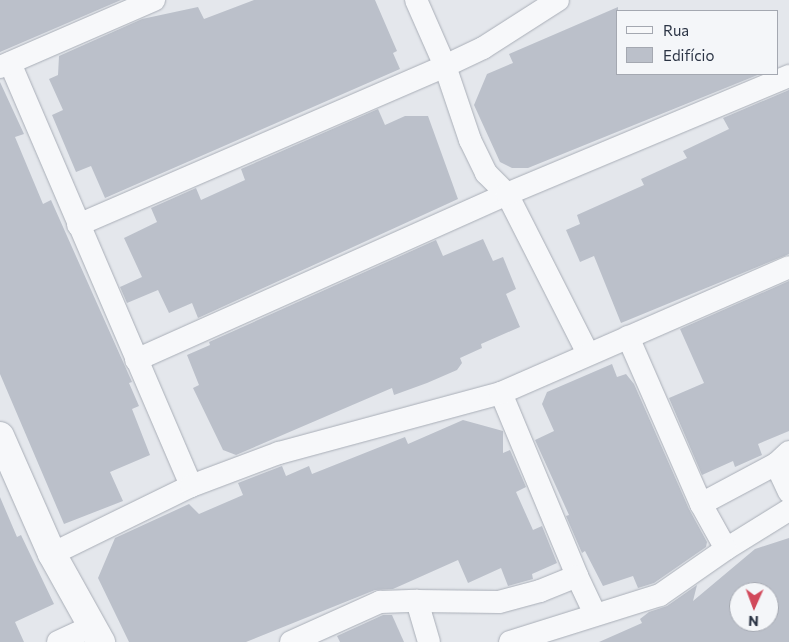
<!DOCTYPE html>
<html>
<head>
<meta charset="utf-8">
<style>
  body { margin:0 }
  #map { position:relative; width:789px; height:642px; overflow:hidden; background:#e4e7ec; font-family:Commissioner,sans-serif }
  div>[style] { position:absolute }
  [style*='--x'] { left:calc(var(--x)*1px); top:calc(var(--y)*1px); width:calc(var(--w)*1px); rotate:calc(var(--a)*1deg) }
  .building>* { inset:0; background:#bbc0ca }
  .roads { filter:drop-shadow(0 0 1px #a9aeb7) drop-shadow(0 0 1px #a9aeb7) }
  .minor>* { height:22px; margin:-11px; padding:0 11px; transform-origin:11px; border-radius:11px; background:#f7f8fa }
  .tertiary>* { height:28px; margin:-14px; padding:0 14px; transform-origin:14px; border-radius:14px; background:#f7f8fa }
  span { translate:-50% -50%; white-space:nowrap; text-align:center; line-height:1.15; -webkit-text-stroke:4px #f4f6f9; paint-order:stroke }
  .legend { position:absolute; left:616px; top:10px; width:162px; height:65px; box-sizing:border-box; background:#f4f6f9; border:1px solid #a4a8b1; margin:0; padding:6px 9px; list-style:none; font-size:15px; color:#2b3445 }
  .legend li { display:flex; align-items:center; gap:10px; height:25px }
  .legend b { width:25px; border:1px solid #a4a8b1 }
  .north { position:absolute; left:729px; top:582px; width:50px; height:50px; box-sizing:border-box; background:#f4f6f9; border:1px solid #a4a8b1; border-radius:50%; rotate:182deg; font-size:14px; font-weight:700; line-height:20px; text-align:center; color:#2b3445 }
  .north::after { content:''; display:block; margin:auto; width:18px; height:22px; background:#d1495b; clip-path:polygon(50% 0,100% 100%,50% 72%,0 100%) }
</style>
</head>
<body>
<div id="map">
  <div class="building">
    <i style="clip-path:polygon(0 0,121px 0,0 52px)"></i>
    <i style="clip-path:polygon(254px 0,375px 0,397px 51px,393px 53px,400px 69px,105px 198px,91px 166px,76px 172px,52px 115px,63px 110px,49px 79px,58px 75px,59px 56px,142px 19px,198px 7px,204px 19px)"></i>
    <i style="clip-path:polygon(618px 7px,618px 74px,760px 74px,528px 168px,512px 168px,500px 162px,474px 105px,487px 74px,513px 63px,509px 54px)"></i>
    <i style="clip-path:polygon(0 82px,24px 134px,15px 137px,43px 204px,51px 200px,132px 382px,129px 383px,139px 406px,132px 409px,150px 455px,110px 472px,123px 501px,64px 524px,0 374px)"></i>
    <i style="clip-path:polygon(789px 90px,789px 254px,621px 323px,594px 256px,580px 262px,566px 230px,580px 224px,577px 215px,644px 185px,641px 179px,687px 158px,683px 151px,729px 129px,723px 118px)"></i>
    <i style="clip-path:polygon(378px 109px,385px 125px,405px 116px,428px 116px,458px 199px,198px 318px,192px 303px,169px 313px,158px 290px,127px 303px,120px 287px,142px 277px,124px 238px,157px 222px,151px 208px,196px 188px,201px 200px,245px 180px,241px 169px)"></i>
    <i style="clip-path:polygon(483px 239px,493px 261px,503px 257px,516px 289px,506px 294px,520px 327px,481px 344px,482px 348px,460px 358px,462px 363px,457px 370px,427px 383px,394px 395px,392px 388px,236px 455px,223px 450px,193px 388px,199px 385px,187px 355px,210px 345px,209px 342px,436px 240px,443px 256px)"></i>
    <i style="clip-path:polygon(789px 281px,789px 431px,758px 444px,762px 455px,735px 467px,733px 461px,702px 475px,669px 398px,704px 383px,680px 329px)"></i>
    <i style="clip-path:polygon(612px 364px,617px 377px,626px 374px,634px 384px,689px 509px,707px 542px,706px 547px,654px 583px,638px 588px,633px 576px,603px 586px,585px 551px,582px 553px,566px 516px,569px 515px,535px 440px,554px 431px,542px 404px,547px 392px)"></i>
    <i style="clip-path:polygon(463px 420px,503px 431px,503px 453px,510px 450px,526px 487px,516px 492px,533px 530px,542px 526px,557px 563px,532px 574px,533px 579px,508px 586px,501px 568px,468px 583px,458px 560px,393px 589px,375px 590px,246px 642px,129px 642px,98px 578px,115px 538px,189px 504px,199px 514px,243px 495px,238px 483px,282px 466px,286px 476px,309px 466px,312px 474px,405px 437px,408px 444px)"></i>
    <i style="clip-path:polygon(0 497px,17px 537px,21px 535px,54px 604px,15px 622px,24px 642px,0 642px)"></i>
    <i style="clip-path:polygon(evenodd,789px 538px,789px 642px,599px 642px,642px 623px,640px 619px,649px 612px,667px 606px,697px 585px,693px 601px,755px 549px,789px 538px,739px 592px,769px 592px,769px 622px,739px 622px,739px 592px)"></i>
    <i style="clip-path:polygon(383px 615px,392px 615px,404px 642px,340px 642px,337px 636px)"></i>
  </div>
  <div class="roads">
    <div class="minor">
      <i style="--x:416;--y:0;--w:72;--a:66.3"></i>
      <i style="--x:445;--y:66;--w:78;--a:71.3"></i>
      <i style="--x:470;--y:140;--w:37;--a:64"></i>
      <i style="--x:486;--y:173;--w:30;--a:45"></i>
      <i style="--x:507;--y:194;--w:179;--a:63.1"></i>
      <i style="--x:10;--y:63;--w:460;--a:66.8"></i>
      <i style="--x:0;--y:67;--w:168;--a:-23.5"></i>
      <i style="--x:78;--y:225;--w:400;--a:-23.4"></i>
      <i style="--x:445;--y:66;--w:42;--a:-25.3"></i>
      <i style="--x:483;--y:48;--w:89;--a:-32.6"></i>
      <i style="--x:628;--y:337;--w:182;--a:66.4"></i>
      <i style="--x:136;--y:360;--w:406;--a:-24.1"></i>
      <i style="--x:507;--y:194;--w:306;--a:-22.7"></i>
      <i style="--x:501;--y:393;--w:198;--a:67.4"></i>
      <i style="--x:789;--y:452;--w:18;--a:137"></i>
      <i style="--x:776;--y:464;--w:85;--a:151.9"></i>
      <i style="--x:701;--y:504;--w:51;--a:60.9"></i>
      <i style="--x:726;--y:549;--w:74;--a:-31.8"></i>
      <i style="--x:776;--y:464;--w:31;--a:65"></i>
      <i style="--x:52;--y:554;--w:155;--a:-26.1"></i>
      <i style="--x:191;--y:486;--w:94;--a:-20.6"></i>
      <i style="--x:279;--y:453;--w:230;--a:-15.1"></i>
      <i style="--x:501;--y:393;--w:314;--a:-23.6"></i>
      <i style="--x:58;--y:642;--w:35;--a:-25"></i>
      <i style="--x:291;--y:642;--w:98;--a:-24.2"></i>
      <i style="--x:380;--y:602;--w:37;--a:-2"></i>
      <i style="--x:429;--y:642;--w:43;--a:-106.3"></i>
      <i style="--x:417;--y:601;--w:82;--a:0.7"></i>
      <i style="--x:499;--y:602;--w:42;--a:-15"></i>
      <i style="--x:540;--y:591;--w:40;--a:-22"></i>
      <i style="--x:577;--y:576;--w:42;--a:64.7"></i>
      <i style="--x:510;--y:642;--w:157;--a:-17.4"></i>
      <i style="--x:660;--y:595;--w:80;--a:-34.9"></i>
    </div>
    <div class="tertiary">
      <i style="--x:0;--y:436;--w:129;--a:66.2"></i>
      <i style="--x:52;--y:554;--w:101;--a:60.9"></i>
    </div>
  </div>
  <ul class="legend">
  <li><b style="height:6px;background:#f7f8fa"></b>Rua</li>
  <li><b style="height:14px;background:#bbc0ca"></b>Edifício</li>
  </ul>
  <div class="north">N</div>
</div>
</body>
</html>
